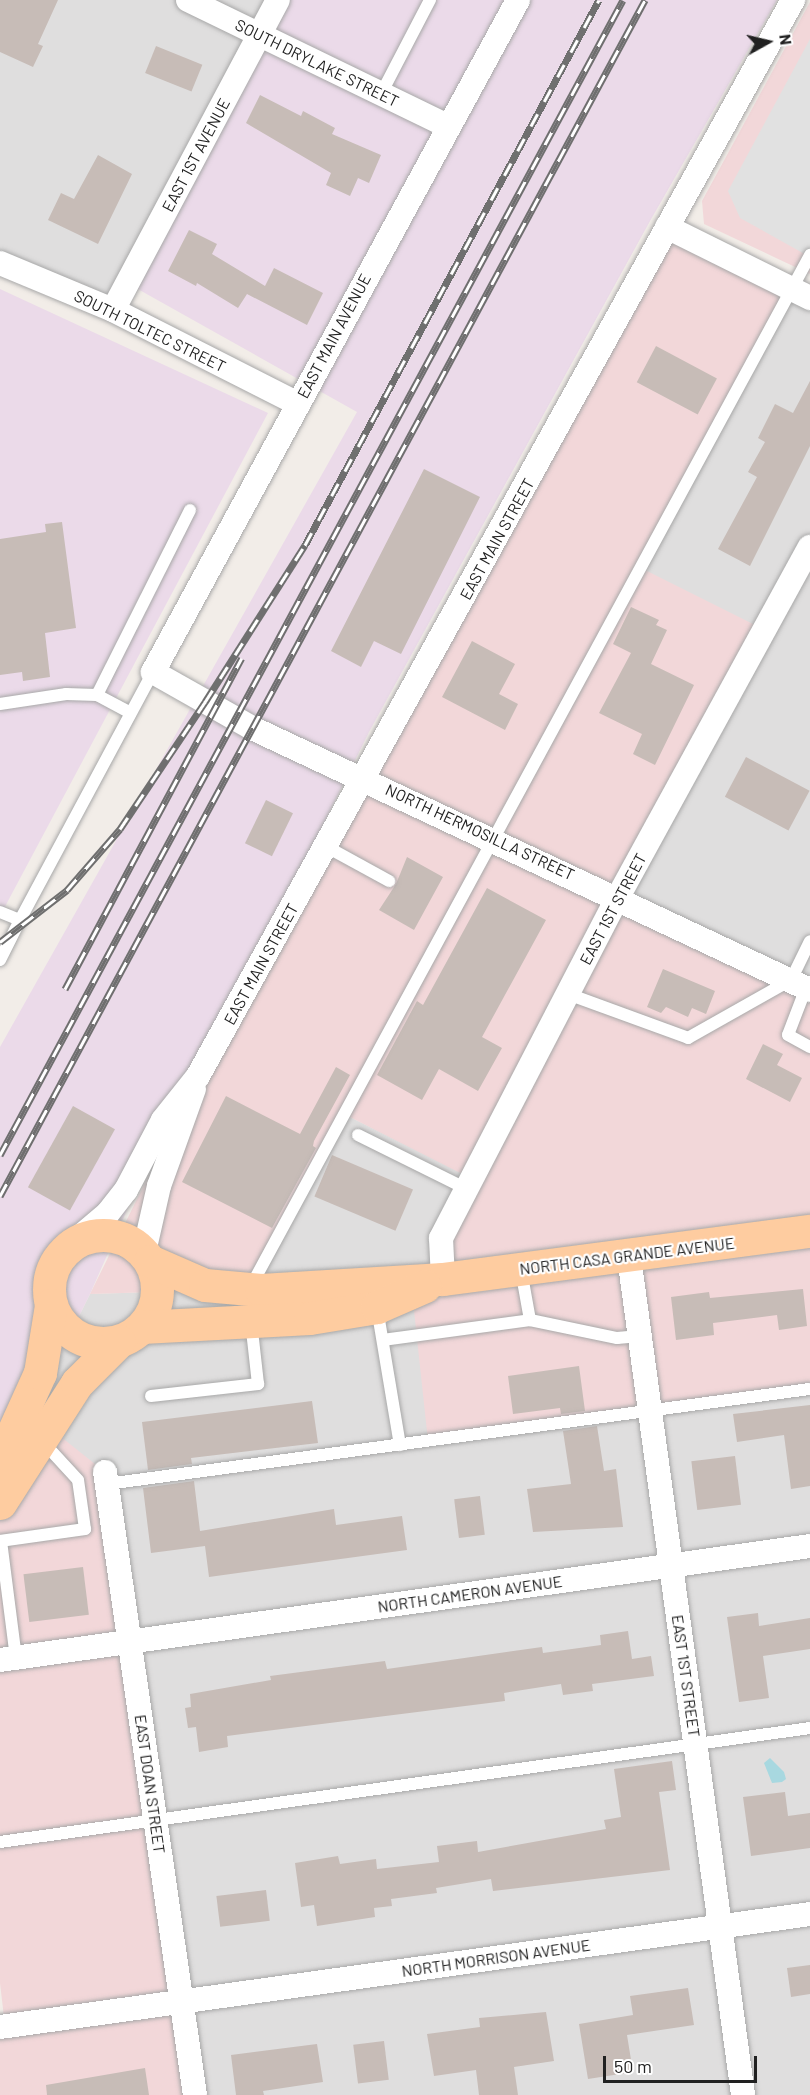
<!DOCTYPE html>
<html>
<head>
<meta charset="utf-8">
<style>
  body { margin:0 }
  #map { position:relative; width:810px; height:2095px; overflow:hidden; background:#f2ede8; font-family:Barlow,sans-serif }
  div>[style] { position:absolute }
  [style*='--x'] { left:calc(var(--x)*1px); top:calc(var(--y)*1px); width:calc(var(--w)*1px); rotate:calc(var(--a)*1deg) }
  .residential>* { inset:0; background:#dfdede }
  .commercial>* { inset:0; background:#f2d7d9 }
  .industrial>* { inset:0; background:#ebdae9 }
  .parking>* { inset:0; background:#e1e1e1 }
  .water>* { inset:0; background:#a8d8e0 }
  .building>* { inset:0; background:#c7bcb7; transform-origin:0 0 }
  .roads { filter:drop-shadow(0 0 2px #a8a8a8) drop-shadow(0 0 2px #a8a8a8) }
  .lane>* { height:12px; margin:-6px; padding:0 6px; transform-origin:6px; border-radius:6px; background:#fff }
  .street>* { height:24px; margin:-12px; padding:0 12px; transform-origin:12px; border-radius:12px; background:#fff }
  .primary>* { height:33px; margin:-16.5px; padding:0 16.5px; transform-origin:16.5px; border-radius:16.5px; background:#fecca0 }
  .primary>.ring { margin:-16.5px; padding:0; box-sizing:content-box; background:none; border:33px solid #fecca0; border-radius:50% }
  .rail>* { height:7px; margin-top:-3.5px; transform-origin:0; background:repeating-linear-gradient(90deg,#fff 0 14px,#6f6f6f 0 28px); box-sizing:border-box; border-block:2px solid #6f6f6f }
  span { translate:-50% -50%; white-space:nowrap; text-align:center; line-height:1.15; -webkit-text-stroke:4.5px #fff; paint-order:stroke }
  .street-label { font-size:16px; color:#212121 }
  .north { position:absolute; left:738px; top:12px; width:60px; height:60px; -webkit-text-stroke:4px #fff; paint-order:stroke; rotate:82deg; font-size:16px; font-weight:700; line-height:24px; text-align:center; color:#212121 }
  .north::after { content:''; display:block; margin:auto; width:21px; height:27px; background:#212121; clip-path:polygon(50% 0,100% 100%,50% 72%,0 100%) }
  .scale { position:absolute; left:603px; top:2056px; width:154px; height:27px; box-sizing:border-box; border:3px solid #212121; border-top:0; padding-left:8px; font-size:18px; line-height:21px; white-space:nowrap; color:#212121; -webkit-text-stroke:4px #fff; paint-order:stroke }
</style>
</head>
<body>
<div id="map">
  <div class="residential">
    <i style="clip-path:polygon(0 0,280px 0,113px 310px,0 263px)"></i>
    <i style="clip-path:polygon(792px 289px,810px 298px,810px 990px,618px 897px,640px 568px)"></i>
    <i style="clip-path:polygon(344px 1114px,472px 1178px,810px 1389px,810px 2095px,195px 2095px,31px 1413px,90px 1294px,249px 1289px)"></i>
  </div>
  <div class="commercial">
    <i style="clip-path:polygon(810px 2px,810px 274px,704px 224px,702px 201px)"></i>
    <i style="clip-path:polygon(667px 227px,792px 289px,641px 568px,765px 630px,619px 897px,810px 990px,810px 1389px,428px 1441px,412px 1292px,443px 1279px,441px 1238px,472px 1179px,344px 1114px,249px 1289px,90px 1294px,198px 1076px)"></i>
    <i style="clip-path:polygon(31px 1413px,105px 1472px,195px 2095px,0 2095px,0 2027px,5px 2026px,0 1983px,0 1476px)"></i>
  </div>
  <div class="industrial">
    <i style="clip-path:polygon(280px 0,777px 0,650px 221px,369px 732px,314px 843px,189px 1069px,90px 1294px,0 1476px,0 1047px,357px 412px,127px 283px)"></i>
    <i style="clip-path:polygon(0 289px,268px 413px,0 916px)"></i>
  </div>
  <div class="parking">
    <i style="clip-path:polygon(810px 39px,810px 257px,740px 218px,728px 191px)"></i>
  </div>
  <div class="water">
    <i style="clip-path:polygon(770px 1758px,784px 1772px,786px 1779px,782px 1782px,772px 1783px,764px 1763px)"></i>
  </div>
  <div class="building">
    <i style="clip-path:polygon(0 0,58px 0,38px 44px,43px 46px,33px 67px,0 52px)"></i>
    <i style="left:156px;top:46px;width:50px;height:29px;rotate:22deg"></i>
    <i style="clip-path:polygon(260px 95px,301px 116px,303px 111px,335px 128px,332px 134px,381px 155px,369px 183px,358px 178px,350px 196px,326px 185px,331px 173px,246px 123px)"></i>
    <i style="clip-path:polygon(98px 155px,132px 174px,98px 244px,48px 220px,61px 193px,74px 199px)"></i>
    <i style="clip-path:polygon(189px 230px,217px 244px,212px 254px,265px 286px,274px 268px,323px 293px,307px 325px,247px 294px,238px 308px,197px 283px,196px 286px,168px 271px)"></i>
    <i style="left:656px;top:346px;width:69px;height:41px;rotate:28deg"></i>
    <i style="clip-path:polygon(810px 381px,810px 446px,750px 566px,718px 549px,757px 477px,748px 472px,765px 442px,758px 438px,775px 404px,793px 413px)"></i>
    <i style="clip-path:polygon(424px 469px,480px 497px,401px 654px,374px 641px,361px 667px,331px 651px)"></i>
    <i style="clip-path:polygon(62px 522px,76px 628px,45px 633px,50px 677px,23px 681px,22px 672px,0 675px,0 539px,46px 532px,45px 524px)"></i>
    <i style="clip-path:polygon(631px 607px,659px 620px,656px 625px,667px 630px,651px 664px,694px 685px,655px 765px,633px 754px,642px 734px,599px 713px,631px 653px,613px 644px)"></i>
    <i style="clip-path:polygon(472px 641px,515px 664px,499px 694px,518px 704px,505px 730px,442px 697px)"></i>
    <i style="left:746px;top:757px;width:72px;height:45px;rotate:28deg"></i>
    <i style="left:266px;top:800px;width:30px;height:48px;rotate:26deg"></i>
    <i style="clip-path:polygon(407px 857px,443px 877px,414px 930px,379px 910px,396px 884px)"></i>
    <i style="clip-path:polygon(487px 888px,546px 920px,482px 1037px,502px 1048px,478px 1091px,439px 1069px,422px 1100px,377px 1075px,417px 1001px,423px 1005px)"></i>
    <i style="clip-path:polygon(663px 969px,715px 991px,706px 1014px,692px 1008px,688px 1017px,666px 1007px,661px 1013px,647px 1007px)"></i>
    <i style="clip-path:polygon(763px 1044px,783px 1054px,777px 1065px,802px 1078px,790px 1102px,746px 1079px)"></i>
    <i style="clip-path:polygon(336px 1067px,350px 1075px,314px 1141px,313px 1146px,316px 1148px,272px 1228px,182px 1182px,226px 1096px,300px 1134px)"></i>
    <i style="left:73px;top:1106px;width:48px;height:93px;rotate:29deg"></i>
    <i style="left:332px;top:1155px;width:88px;height:45px;rotate:23deg"></i>
    <i style="clip-path:polygon(803px 1289px,807px 1326px,779px 1330px,777px 1315px,713px 1323px,714px 1335px,676px 1340px,671px 1297px,709px 1292px,710px 1298px)"></i>
    <i style="clip-path:polygon(579px 1366px,585px 1411px,561px 1414px,560px 1408px,513px 1414px,508px 1376px)"></i>
    <i style="clip-path:polygon(312px 1401px,318px 1443px,191px 1458px,192px 1464px,148px 1470px,142px 1422px)"></i>
    <i style="clip-path:polygon(810px 1405px,810px 1486px,791px 1489px,784px 1435px,737px 1442px,733px 1414px)"></i>
    <i style="clip-path:polygon(597px 1426px,604px 1471px,616px 1469px,623px 1527px,533px 1532px,527px 1489px,571px 1484px,563px 1431px)"></i>
    <i style="left:735px;top:1456px;width:49px;height:44px;rotate:83deg"></i>
    <i style="clip-path:polygon(194px 1481px,200px 1531px,334px 1509px,336px 1525px,402px 1516px,407px 1550px,209px 1577px,205px 1546px,151px 1553px,143px 1488px)"></i>
    <i style="left:480px;top:1496px;width:39px;height:26px;rotate:83deg"></i>
    <i style="left:83px;top:1567px;width:48px;height:60px;rotate:83deg"></i>
    <i style="clip-path:polygon(758px 1613px,759px 1626px,810px 1618px,810px 1649px,763px 1656px,769px 1698px,739px 1702px,727px 1617px)"></i>
    <i style="clip-path:polygon(628px 1631px,632px 1659px,651px 1656px,654px 1676px,592px 1684px,593px 1691px,563px 1695px,561px 1684px,504px 1693px,505px 1701px,227px 1736px,228px 1747px,199px 1752px,196px 1727px,188px 1728px,185px 1708px,191px 1707px,190px 1694px,271px 1680px,270px 1676px,385px 1661px,387px 1669px,542px 1647px,543px 1653px,601px 1645px,600px 1635px)"></i>
    <i style="clip-path:polygon(672px 1761px,676px 1790px,659px 1792px,670px 1870px,493px 1891px,491px 1879px,436px 1888px,437px 1893px,391px 1899px,392px 1906px,374px 1908px,375px 1917px,317px 1926px,314px 1905px,301px 1907px,295px 1863px,338px 1856px,340px 1864px,376px 1859px,377px 1869px,439px 1862px,437px 1846px,477px 1841px,478px 1852px,606px 1829px,604px 1820px,621px 1817px,614px 1769px)"></i>
    <i style="clip-path:polygon(785px 1792px,788px 1816px,810px 1813px,810px 1848px,751px 1856px,743px 1797px)"></i>
    <i style="left:266px;top:1890px;width:31px;height:50px;rotate:83deg"></i>
    <i style="clip-path:polygon(810px 1965px,810px 1994px,791px 1997px,787px 1968px)"></i>
    <i style="clip-path:polygon(688px 1988px,694px 2025px,627px 2035px,633px 2072px,588px 2079px,579px 2024px,633px 2015px,630px 1996px)"></i>
    <i style="clip-path:polygon(546px 2012px,554px 2061px,514px 2067px,518px 2095px,479px 2095px,476px 2070px,434px 2076px,427px 2034px,480px 2027px,479px 2018px)"></i>
    <i style="left:384px;top:2041px;width:39px;height:31px;rotate:83deg"></i>
    <i style="clip-path:polygon(317px 2044px,323px 2082px,263px 2091px,264px 2095px,236px 2095px,231px 2055px)"></i>
    <i style="clip-path:polygon(145px 2068px,149px 2095px,47px 2095px,46px 2085px)"></i>
  </div>
  <div class="roads">
    <div class="lane">
      <i style="--x:381;--y:94;--w:106;--a:-62.5"></i>
      <i style="--x:97;--y:695;--w:207;--a:-63.3"></i>
      <i style="--x:0;--y:704;--w:67;--a:-8.6"></i>
      <i style="--x:66;--y:694;--w:31;--a:2"></i>
      <i style="--x:97;--y:695;--w:38;--a:28"></i>
      <i style="--x:327;--y:847;--w:71;--a:28.7"></i>
      <i style="--x:0;--y:912;--w:22;--a:22"></i>
      <i style="--x:20;--y:920;--w:281;--a:-61.8"></i>
      <i style="--x:0;--y:960;--w:45;--a:-63.4"></i>
      <i style="--x:806;--y:988;--w:50;--a:111"></i>
      <i style="--x:788;--y:1035;--w:25;--a:29"></i>
      <i style="--x:568;--y:994;--w:128;--a:20.1"></i>
      <i style="--x:688;--y:1038;--w:118;--a:-29.4"></i>
      <i style="--x:791;--y:980;--w:43;--a:-64"></i>
      <i style="--x:358;--y:1135;--w:122;--a:26.4"></i>
      <i style="--x:521;--y:1270;--w:51;--a:79.8"></i>
      <i style="--x:530;--y:1320;--w:89;--a:11.7"></i>
      <i style="--x:617;--y:1338;--w:23;--a:-5"></i>
      <i style="--x:251;--y:1286;--w:1173;--a:-61.53"></i>
      <i style="--x:377;--y:1308;--w:139;--a:80.5"></i>
      <i style="--x:383;--y:1340;--w:148;--a:-7.7"></i>
      <i style="--x:151;--y:1396;--w:108;--a:-6.4"></i>
      <i style="--x:258;--y:1384;--w:62;--a:-96.4"></i>
      <i style="--x:107;--y:1484;--w:709;--a:-7.7"></i>
      <i style="--x:0;--y:1541;--w:86;--a:-8"></i>
      <i style="--x:85;--y:1529;--w:49;--a:-98.1"></i>
      <i style="--x:78;--y:1480;--w:52;--a:-132.6"></i>
      <i style="--x:1;--y:1541;--w:118;--a:82.7"></i>
      <i style="--x:0;--y:1842;--w:818;--a:-8.01"></i>
    </div>
    <div class="street">
      <i style="--x:188;--y:0;--w:288;--a:25.9"></i>
      <i style="--x:518;--y:0;--w:765;--a:118.51"></i>
      <i style="--x:153;--y:672;--w:114;--a:29.5"></i>
      <i style="--x:252;--y:728;--w:616;--a:25.15"></i>
      <i style="--x:667;--y:227;--w:160;--a:26.4"></i>
      <i style="--x:0;--y:263;--w:122;--a:22.6"></i>
      <i style="--x:113;--y:310;--w:208;--a:26.9"></i>
      <i style="--x:113;--y:310;--w:351;--a:-62"></i>
      <i style="--x:68;--y:1247;--w:52;--a:-40.4"></i>
      <i style="--x:108;--y:1213;--w:29;--a:-52"></i>
      <i style="--x:126;--y:1190;--w:79;--a:-62.1"></i>
      <i style="--x:163;--y:1120;--w:56;--a:-51.5"></i>
      <i style="--x:198;--y:1076;--w:1230;--a:-61.06"></i>
      <i style="--x:144;--y:1252;--w:68;--a:-77.2"></i>
      <i style="--x:159;--y:1186;--w:103;--a:-70.2"></i>
      <i style="--x:629;--y:1257;--w:846;--a:82.25"></i>
      <i style="--x:443;--y:1279;--w:41;--a:-92.8"></i>
      <i style="--x:441;--y:1238;--w:384;--a:-62.6"></i>
      <i style="--x:618;--y:897;--w:399;--a:-61.3"></i>
      <i style="--x:105;--y:1472;--w:629;--a:81.78"></i>
      <i style="--x:0;--y:1660;--w:818;--a:-8.01"></i>
      <i style="--x:0;--y:2027;--w:818;--a:-7.94"></i>
    </div>
    <div class="primary">
      <i class="ring" style="left:49px;top:1235px;width:75px;height:75px"></i>
      <i style="--x:150;--y:1261;--w:60;--a:23.6"></i>
      <i style="--x:205;--y:1285;--w:56;--a:5.1"></i>
      <i style="--x:261;--y:1290;--w:182;--a:-3.5"></i>
      <i style="--x:443;--y:1279;--w:370;--a:-7.5"></i>
      <i style="--x:142;--y:1327;--w:168;--a:-3.1"></i>
      <i style="--x:310;--y:1318;--w:68;--a:-9.3"></i>
      <i style="--x:377;--y:1307;--w:52;--a:-23.6"></i>
      <i style="--x:0;--y:1461;--w:97;--a:-65.6"></i>
      <i style="--x:40;--y:1373;--w:69;--a:-80.8"></i>
      <i style="--x:0;--y:1503;--w:143;--a:-57.3"></i>
      <i style="--x:77;--y:1383;--w:59;--a:-45"></i>
    </div>
  </div>
  <div class="rail">
    <i style="--x:0;--y:942;--w:85;--a:-37.8"></i>
    <i style="--x:67;--y:890;--w:81;--a:-49"></i>
    <i style="--x:120;--y:829;--w:153;--a:-56.2"></i>
    <i style="--x:205;--y:702;--w:186;--a:-57.5"></i>
    <i style="--x:305;--y:545;--w:619;--a:-61.66"></i>
    <i style="--x:65;--y:989;--w:375;--a:-61.9"></i>
    <i style="--x:0;--y:1155;--w:1312;--a:-61.66"></i>
    <i style="--x:0;--y:1196;--w:1359;--a:-61.66"></i>
  </div>
  <div class="street-label">
    <span style="left:317px;top:63px;rotate:26deg">SOUTH DRYLAKE STREET</span>
    <span style="left:196px;top:155px;rotate:-62deg">EAST 1ST AVENUE</span>
    <span style="left:150px;top:331px;rotate:26deg">SOUTH TOLTEC STREET</span>
    <span style="left:334px;top:336px;rotate:-62deg">EAST MAIN AVENUE</span>
    <span style="left:497px;top:539px;rotate:-61deg">EAST MAIN STREET</span>
    <span style="left:480px;top:832px;rotate:25deg">NORTH HERMOSILLA STREET</span>
    <span style="left:613px;top:909px;rotate:-62deg">EAST 1ST STREET</span>
    <span style="left:261px;top:964px;rotate:-61deg">EAST MAIN STREET</span>
    <span style="left:627px;top:1256px;rotate:-7deg">NORTH CASA GRANDE AVENUE</span>
    <span style="left:470px;top:1594px;rotate:-8deg">NORTH CAMERON AVENUE</span>
    <span style="left:686px;top:1676px;rotate:82deg">EAST 1ST STREET</span>
    <span style="left:150px;top:1784px;rotate:82deg">EAST DOAN STREET</span>
    <span style="left:496px;top:1958px;rotate:-8deg">NORTH MORRISON AVENUE</span>
  </div>
  <div class="north">N</div>
  <div class="scale">50 m</div>
</div>
</body>
</html>
